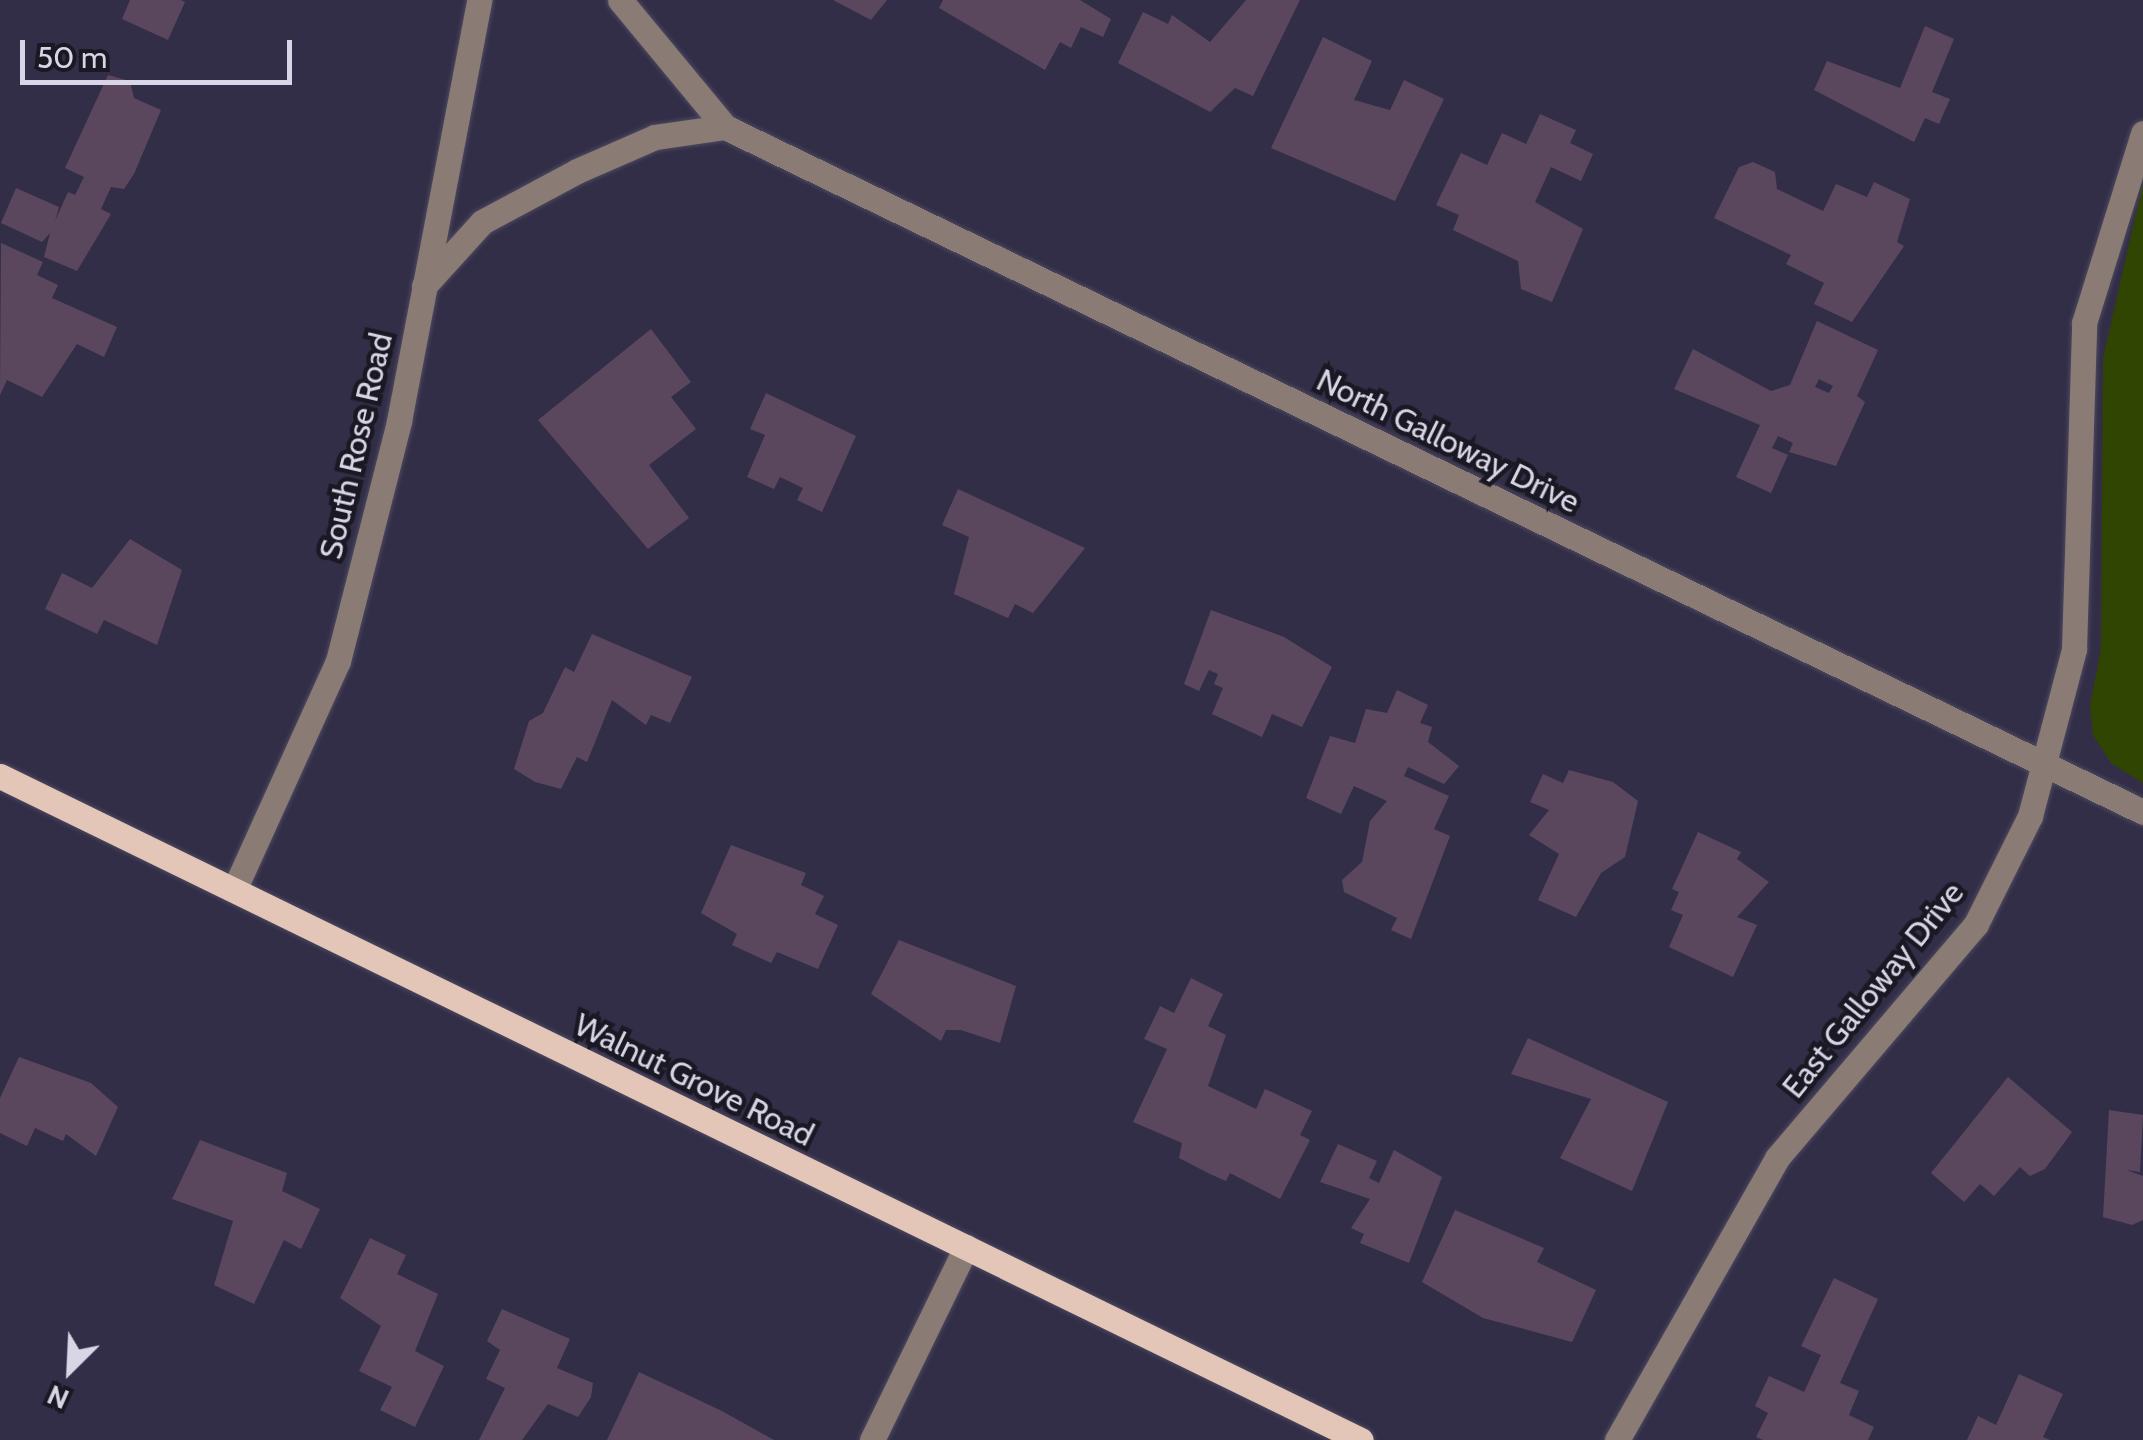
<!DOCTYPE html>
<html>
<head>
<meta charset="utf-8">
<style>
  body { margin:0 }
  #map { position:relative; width:2143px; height:1440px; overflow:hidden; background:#322e47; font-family:Cabin,sans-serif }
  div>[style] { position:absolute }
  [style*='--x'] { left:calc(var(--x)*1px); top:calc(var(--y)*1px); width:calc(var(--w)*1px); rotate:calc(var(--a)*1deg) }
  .green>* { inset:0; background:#314503 }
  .building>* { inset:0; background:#5a475e }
  .roads { filter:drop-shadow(0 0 2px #4d4960) drop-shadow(0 0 2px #4d4960) }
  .minor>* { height:25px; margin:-12.5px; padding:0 12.5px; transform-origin:12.5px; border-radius:12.5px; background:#8a7c75 }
  .major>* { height:25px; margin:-12.5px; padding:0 12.5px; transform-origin:12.5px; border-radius:12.5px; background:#e3c6b8 }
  span { translate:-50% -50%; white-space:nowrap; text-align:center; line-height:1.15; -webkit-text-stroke:9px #191823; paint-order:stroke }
  .street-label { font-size:32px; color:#d8d6e6 }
  .north { position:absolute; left:20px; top:1320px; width:100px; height:100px; -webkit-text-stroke:8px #191823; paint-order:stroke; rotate:204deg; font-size:28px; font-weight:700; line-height:40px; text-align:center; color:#d8d6e6 }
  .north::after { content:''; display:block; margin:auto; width:35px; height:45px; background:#d8d6e6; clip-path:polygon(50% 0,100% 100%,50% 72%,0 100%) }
  .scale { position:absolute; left:20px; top:40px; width:272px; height:45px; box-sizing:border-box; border:5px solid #d8d6e6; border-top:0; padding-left:12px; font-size:30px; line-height:35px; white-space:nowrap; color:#d8d6e6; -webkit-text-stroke:8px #191823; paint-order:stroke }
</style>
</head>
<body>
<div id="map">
  <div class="green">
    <i style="clip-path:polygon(2143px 183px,2143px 783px,2111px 763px,2093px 735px,2090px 705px,2101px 649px,2103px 359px)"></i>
  </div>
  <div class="building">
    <i style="clip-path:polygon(130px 0,181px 0,185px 2px,168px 40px,122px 19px)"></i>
    <i style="clip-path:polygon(833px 0,887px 0,871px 20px)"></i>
    <i style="clip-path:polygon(943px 0,1080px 0,1111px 19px,1103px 37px,1081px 27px,1071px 48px,1060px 42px,1045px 70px,939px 8px)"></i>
    <i style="clip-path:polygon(1246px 0,1300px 0,1253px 96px,1235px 88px,1210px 112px,1118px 63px,1143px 12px,1168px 24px,1172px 15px,1210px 42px)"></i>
    <i style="clip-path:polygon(1925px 26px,1954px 39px,1932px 92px,1950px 99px,1939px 124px,1925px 118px,1914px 142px,1814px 90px,1827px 61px,1900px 88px)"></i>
    <i style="clip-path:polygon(1323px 37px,1372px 61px,1354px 100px,1390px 110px,1404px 80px,1444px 99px,1395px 201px,1271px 148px)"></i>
    <i style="clip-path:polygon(108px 75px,130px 81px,134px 98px,161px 110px,134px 174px,124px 189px,111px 187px,101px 209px,111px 214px,77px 271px,44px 257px,50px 233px,42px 242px,1px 223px,16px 188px,59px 207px,55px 221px,68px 192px,75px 195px,84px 177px,65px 168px)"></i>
    <i style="clip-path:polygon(1540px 114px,1576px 130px,1570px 143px,1593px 154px,1581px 181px,1551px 167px,1535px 202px,1583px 229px,1552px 302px,1521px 289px,1518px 261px,1453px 230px,1459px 215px,1436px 205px,1461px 153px,1487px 165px,1502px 133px,1526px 144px)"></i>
    <i style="clip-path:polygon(1753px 162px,1775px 172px,1777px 189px,1823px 211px,1836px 184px,1867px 197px,1874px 182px,1910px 199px,1897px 242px,1904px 246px,1852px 322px,1814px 304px,1824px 283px,1786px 264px,1791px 255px,1714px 218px,1739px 167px)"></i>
    <i style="clip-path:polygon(1px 243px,43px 262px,37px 275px,58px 285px,52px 298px,117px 327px,104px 357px,77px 344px,42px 397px,7px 380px,0 395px)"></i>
    <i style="clip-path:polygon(evenodd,1817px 321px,1878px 350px,1857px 396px,1865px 402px,1836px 466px,1789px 452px,1793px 443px,1778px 436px,1772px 448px,1788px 455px,1771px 493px,1736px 477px,1760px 425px,1674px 389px,1693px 349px,1771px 391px,1790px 385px,1817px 321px,1819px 379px,1833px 386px,1829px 393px,1815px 387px,1819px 379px)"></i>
    <i style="clip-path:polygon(651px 329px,691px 382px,671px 397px,696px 429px,649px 465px,689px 518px,648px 549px,538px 420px)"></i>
    <i style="clip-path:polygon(766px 393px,856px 436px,822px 512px,797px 500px,803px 488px,780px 477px,774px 489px,747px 477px,765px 435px,750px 429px)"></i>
    <i style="clip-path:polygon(958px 489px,1085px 548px,1033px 613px,1015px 604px,1008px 618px,954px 594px,969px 537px,942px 525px)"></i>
    <i style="clip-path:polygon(130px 539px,182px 570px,157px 645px,104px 620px,97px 634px,45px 609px,62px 573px,92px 588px)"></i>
    <i style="clip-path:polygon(1211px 610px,1284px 637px,1332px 667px,1302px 727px,1272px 714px,1262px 737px,1212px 714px,1223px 688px,1214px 684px,1218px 674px,1209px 670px,1199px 691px,1184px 684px)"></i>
    <i style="clip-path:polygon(592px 634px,692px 677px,670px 723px,651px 715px,646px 725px,612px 700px,587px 762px,577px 757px,561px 789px,535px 782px,514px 769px,529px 721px,543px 713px,565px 667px,574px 672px)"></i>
    <i style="clip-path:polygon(1397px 690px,1428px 705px,1420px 723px,1432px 727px,1428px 742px,1459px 766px,1444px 784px,1408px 767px,1404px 776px,1449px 796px,1434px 829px,1450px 836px,1411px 939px,1391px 930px,1397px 918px,1344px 892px,1342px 880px,1362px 862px,1370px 821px,1387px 801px,1354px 786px,1341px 814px,1306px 798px,1330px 736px,1355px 743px,1366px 709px,1387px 713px)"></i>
    <i style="clip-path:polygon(1569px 770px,1613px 782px,1638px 801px,1625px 857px,1601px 873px,1576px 917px,1538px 900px,1559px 854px,1529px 835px,1549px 810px,1530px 802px,1543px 774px,1563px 783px)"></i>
    <i style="clip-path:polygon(1698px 832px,1741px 852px,1737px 859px,1769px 882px,1737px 917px,1757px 925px,1733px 977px,1669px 947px,1683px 915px,1671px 910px,1679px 892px,1672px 889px)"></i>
    <i style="clip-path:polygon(731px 845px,806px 873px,801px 885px,824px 896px,815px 914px,838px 925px,818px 969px,777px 952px,771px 963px,732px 945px,737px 934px,701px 913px)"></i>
    <i style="clip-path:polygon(899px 940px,1016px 986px,1000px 1043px,961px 1030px,946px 1030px,941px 1041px,871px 994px)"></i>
    <i style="clip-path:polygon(1191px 978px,1223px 994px,1208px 1026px,1226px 1035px,1208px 1086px,1256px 1109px,1265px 1089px,1312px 1111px,1300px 1135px,1310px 1140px,1280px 1199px,1230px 1173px,1226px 1181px,1210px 1174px,1179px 1158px,1182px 1143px,1133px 1122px,1167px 1049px,1144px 1039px,1160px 1006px,1174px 1013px)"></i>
    <i style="clip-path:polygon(1528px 1038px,1668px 1102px,1632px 1191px,1560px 1158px,1591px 1099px,1511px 1074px)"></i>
    <i style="clip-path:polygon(19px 1057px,91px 1083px,118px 1107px,96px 1156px,66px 1134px,63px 1141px,35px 1128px,27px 1146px,0 1133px,0 1098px)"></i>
    <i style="clip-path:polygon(2008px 1077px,2072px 1132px,2045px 1169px,2030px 1176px,2020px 1167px,1994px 1196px,1980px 1184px,1964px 1202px,1931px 1173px)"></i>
    <i style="clip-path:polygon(2109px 1110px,2143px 1115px,2140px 1172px,2126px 1170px,2143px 1176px,2143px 1220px,2132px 1225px,2103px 1217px)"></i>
    <i style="clip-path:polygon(200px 1140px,287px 1173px,282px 1191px,320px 1209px,301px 1249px,284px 1240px,254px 1304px,214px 1285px,233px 1221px,172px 1199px)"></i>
    <i style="clip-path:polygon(1338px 1144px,1377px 1161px,1369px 1178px,1379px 1183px,1394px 1150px,1442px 1177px,1409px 1263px,1360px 1243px,1364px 1234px,1351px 1228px,1370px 1199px,1320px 1182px)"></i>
    <i style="clip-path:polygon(1455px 1210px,1544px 1248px,1537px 1262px,1596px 1290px,1572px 1342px,1483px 1318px,1422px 1282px)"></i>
    <i style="clip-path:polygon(370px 1238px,406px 1255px,397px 1274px,438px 1294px,415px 1351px,444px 1366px,415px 1427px,380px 1410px,392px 1387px,359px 1371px,381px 1326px,340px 1298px)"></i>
    <i style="clip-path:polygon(1834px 1278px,1878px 1299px,1840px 1383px,1859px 1391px,1849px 1415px,1874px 1427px,1868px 1440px,1763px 1440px,1756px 1437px,1768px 1413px,1755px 1406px,1769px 1376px,1804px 1392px,1821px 1355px,1801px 1346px)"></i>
    <i style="clip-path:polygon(502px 1309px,570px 1339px,557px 1368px,593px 1383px,591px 1397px,578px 1417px,548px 1404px,522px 1440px,479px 1440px,505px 1388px,486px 1379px,500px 1350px,487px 1341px)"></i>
    <i style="clip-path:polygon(639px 1372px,722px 1411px,774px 1440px,607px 1440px)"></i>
    <i style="clip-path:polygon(2019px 1374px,2063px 1394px,2043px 1437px,2050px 1440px,1967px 1440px,1978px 1416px,1996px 1425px)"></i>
  </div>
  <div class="roads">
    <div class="minor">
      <i style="--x:620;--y:0;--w:165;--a:50.4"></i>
      <i style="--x:725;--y:127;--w:1575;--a:25.78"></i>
      <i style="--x:424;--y:286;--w:86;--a:-47.8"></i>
      <i style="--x:482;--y:222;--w:108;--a:-28.2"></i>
      <i style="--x:577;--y:171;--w:85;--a:-23.6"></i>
      <i style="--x:655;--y:137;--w:71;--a:-8.1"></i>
      <i style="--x:235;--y:888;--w:249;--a:-65.6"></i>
      <i style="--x:338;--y:661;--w:248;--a:-75.7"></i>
      <i style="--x:399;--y:421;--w:429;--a:-79.2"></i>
      <i style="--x:872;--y:1440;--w:215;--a:-64"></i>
      <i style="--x:1617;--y:1440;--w:324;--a:-60.4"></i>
      <i style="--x:1777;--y:1158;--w:307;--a:-49.6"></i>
      <i style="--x:1976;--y:924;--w:121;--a:-63.4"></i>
      <i style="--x:2030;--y:816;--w:173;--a:-75.2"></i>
      <i style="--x:2074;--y:649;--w:326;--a:-88.2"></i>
      <i style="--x:2084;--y:323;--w:199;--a:-72.7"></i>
    </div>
    <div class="major">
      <i style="--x:0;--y:776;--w:1514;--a:26.01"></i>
    </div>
  </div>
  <div class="street-label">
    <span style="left:1448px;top:441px;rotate:26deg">North Galloway Drive</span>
    <span style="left:356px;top:446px;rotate:-77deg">South Rose Road</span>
    <span style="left:1873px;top:990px;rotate:-51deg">East Galloway Drive</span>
    <span style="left:694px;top:1080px;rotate:26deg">Walnut Grove Road</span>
  </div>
  <div class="north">N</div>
  <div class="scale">50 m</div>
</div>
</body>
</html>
